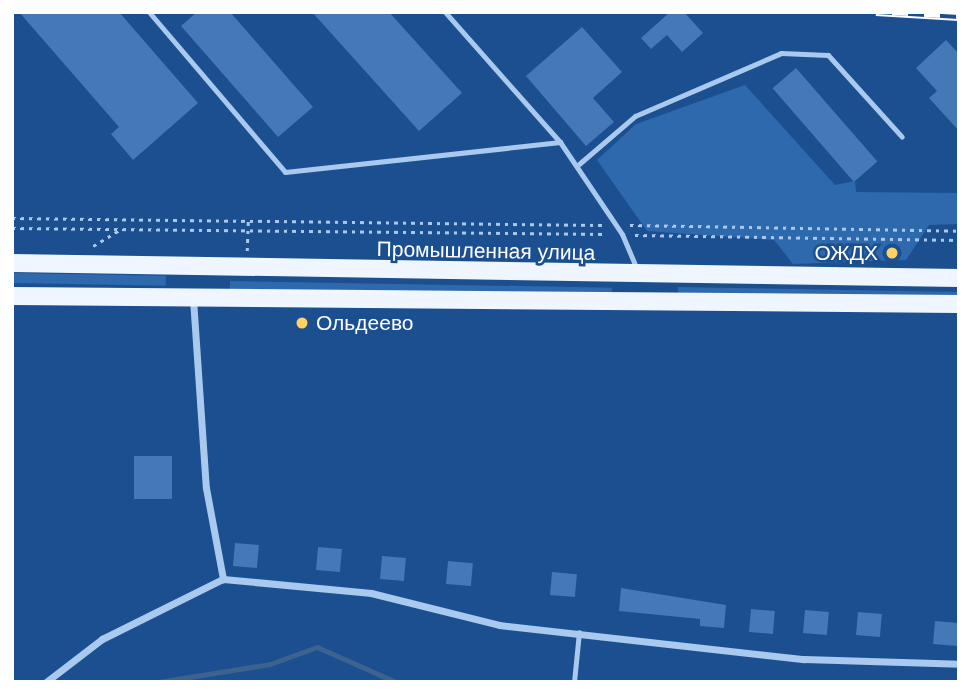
<!DOCTYPE html>
<html>
<head>
<meta charset="utf-8">
<style>
  body { margin:0 }
  #map { position:relative; width:971px; height:694px; overflow:hidden; background:#1b4f8f; font-family:Helvetica,sans-serif }
  div>[style] { position:absolute }
  [style*='--x'] { left:calc(var(--x)*1px); top:calc(var(--y)*1px); width:calc(var(--w)*1px); rotate:calc(var(--a)*1deg) }
  .green>* { inset:0; background:#2e69ad; transform-origin:0 0 }
  .stream>* { height:5px; margin:-2.5px; padding:0 2.5px; transform-origin:2.5px; border-radius:2.5px; background:#3c6290 }
  .building>* { inset:0; background:#4478b7; transform-origin:0 0 }
  .path>* { height:2.5px; margin-top:-1.25px; transform-origin:0; background:repeating-linear-gradient(90deg,#a9c9ee 0 3.5px,transparent 0 8.5px) }
  .service>* { height:5px; margin:-2.5px; padding:0 2.5px; transform-origin:2.5px; border-radius:2.5px; background:#a9c9ee }
  .minor>* { height:7px; margin:-3.5px; padding:0 3.5px; transform-origin:3.5px; border-radius:3.5px; background:#a9c9ee }
  .primary>* { height:18px; margin:-9px; padding:0 9px; transform-origin:9px; border-radius:9px; background:#f0f6ff }
  .rail>* { height:8px; margin-top:-4px; transform-origin:0; background:repeating-linear-gradient(90deg,#1b4f8f 0 16px,#fff 0 32px); box-sizing:border-box; border-block:2px solid #fff }
  .dots>* { width:19px; height:19px; translate:-50% -50%; box-sizing:border-box; border:4px solid #1b4f8f; border-radius:50% }
  span { translate:-50% -50%; white-space:nowrap; text-align:center; line-height:1.15; -webkit-text-stroke:5px #1b4f8f; paint-order:stroke }
  .street-label { font-size:21px; color:#fff }
  .poi-label { font-size:21px; color:#fff }
  .right { translate:-100% -50%; text-align:right }
  .left { translate:0 -50%; text-align:left }
  .frame { position:absolute; inset:0; border:14px solid #fff; pointer-events:none }
</style>
</head>
<body>
<div id="map">
  <div class="green">
    <i style="clip-path:polygon(745px 85px,835px 185px,855px 181px,856px 192px,959px 193px,959px 224px,929px 225px,906px 260px,793px 264px,774px 240px,647px 231px,597px 160px,636px 124px)"></i>
    <i style="left:12px;top:273px;width:154px;height:10px;rotate:1deg"></i>
    <i style="left:230px;top:281px;width:382px;height:9px;rotate:1deg"></i>
    <i style="left:678px;top:287px;width:281px;height:7px;rotate:1deg"></i>
  </div>
  <div class="stream">
    <i style="--x:158;--y:682;--w:113;--a:-9.1"></i>
    <i style="--x:270;--y:664;--w:50;--a:-19.9"></i>
    <i style="--x:317;--y:647;--w:86;--a:23.9"></i>
  </div>
  <div class="building">
    <i style="clip-path:polygon(19px 12px,119px 12px,198px 103px,133px 160px,111px 134px,119px 127px)"></i>
    <i style="clip-path:polygon(197px 12px,230px 12px,313px 107px,278px 137px,181px 26px)"></i>
    <i style="clip-path:polygon(312px 12px,389px 12px,462px 93px,419px 131px)"></i>
    <i style="clip-path:polygon(670px 12px,684px 12px,703px 33px,682px 52px,667px 35px,651px 49px,641px 38px)"></i>
    <i style="clip-path:polygon(582px 27px,622px 72px,593px 98px,614px 122px,586px 146px,526px 76px)"></i>
    <i style="clip-path:polygon(946px 40px,959px 54px,959px 131px,929px 98px,937px 91px,916px 68px)"></i>
    <i style="left:796px;top:68px;width:124px;height:31px;rotate:49deg"></i>
    <i style="left:134px;top:456px;width:38px;height:43px"></i>
    <i style="left:235px;top:543px;width:24px;height:23px;rotate:5deg"></i>
    <i style="left:318px;top:547px;width:24px;height:23px;rotate:5deg"></i>
    <i style="left:382px;top:556px;width:24px;height:23px;rotate:5deg"></i>
    <i style="left:448px;top:561px;width:25px;height:23px;rotate:5deg"></i>
    <i style="left:552px;top:572px;width:25px;height:23px;rotate:5deg"></i>
    <i style="clip-path:polygon(621px 588px,726px 605px,724px 628px,700px 626px,700px 619px,619px 611px)"></i>
    <i style="left:751px;top:609px;width:24px;height:23px;rotate:5deg"></i>
    <i style="left:805px;top:610px;width:24px;height:23px;rotate:5deg"></i>
    <i style="left:858px;top:612px;width:24px;height:23px;rotate:5deg"></i>
    <i style="left:935px;top:621px;width:24px;height:23px;rotate:5deg"></i>
  </div>
  <div class="path">
    <i style="--x:12;--y:218;--w:590;--a:0.68"></i>
    <i style="--x:630;--y:225;--w:329;--a:1"></i>
    <i style="--x:12;--y:228;--w:595;--a:0.58"></i>
    <i style="--x:635;--y:235;--w:324;--a:0.9"></i>
    <i style="--x:93;--y:246;--w:31;--a:-31"></i>
    <i style="--x:247;--y:251;--w:30;--a:-88"></i>
  </div>
  <div class="service">
    <i style="--x:149;--y:12;--w:210;--a:49.6"></i>
    <i style="--x:285;--y:172;--w:277;--a:-6.2"></i>
    <i style="--x:560;--y:142;--w:174;--a:-131.5"></i>
    <i style="--x:560;--y:142;--w:111;--a:56"></i>
    <i style="--x:622;--y:234;--w:39;--a:67"></i>
    <i style="--x:579;--y:164;--w:74;--a:-40.6"></i>
    <i style="--x:635;--y:116;--w:159;--a:-23.3"></i>
    <i style="--x:781;--y:53;--w:47;--a:2.4"></i>
    <i style="--x:828;--y:55;--w:110;--a:47.9"></i>
    <i style="--x:574;--y:682;--w:50;--a:-84.3"></i>
  </div>
  <div class="minor">
    <i style="--x:193;--y:299;--w:189;--a:86.1"></i>
    <i style="--x:206;--y:488;--w:93;--a:79.4"></i>
    <i style="--x:223;--y:579;--w:149;--a:5.4"></i>
    <i style="--x:371;--y:593;--w:132;--a:14"></i>
    <i style="--x:499;--y:625;--w:307;--a:6.4"></i>
    <i style="--x:804;--y:659;--w:155;--a:1.8"></i>
    <i style="--x:46;--y:682;--w:71;--a:-37.5"></i>
    <i style="--x:102;--y:639;--w:135;--a:-26.4"></i>
  </div>
  <div class="primary">
    <i style="--x:12;--y:263;--w:947;--a:0.91"></i>
    <i style="--x:12;--y:296;--w:947;--a:0.48"></i>
  </div>
  <div class="rail">
    <i style="--x:876;--y:12;--w:83;--a:3.4"></i>
  </div>
  <div class="dots">
    <i style="left:892px;top:253px;background:#ffd166"></i>
    <i style="left:302px;top:323px;background:#ffd166"></i>
  </div>
  <div class="street-label">
    <span style="left:486px;top:251px;rotate:1deg">Промышленная улица</span>
  </div>
  <div class="poi-label">
    <span class="right" style="left:878px;top:253px">ОЖДХ</span>
    <span class="left" style="left:316px;top:323px">Ольдеево</span>
  </div>
  <div class="frame"></div>
</div>
</body>
</html>
